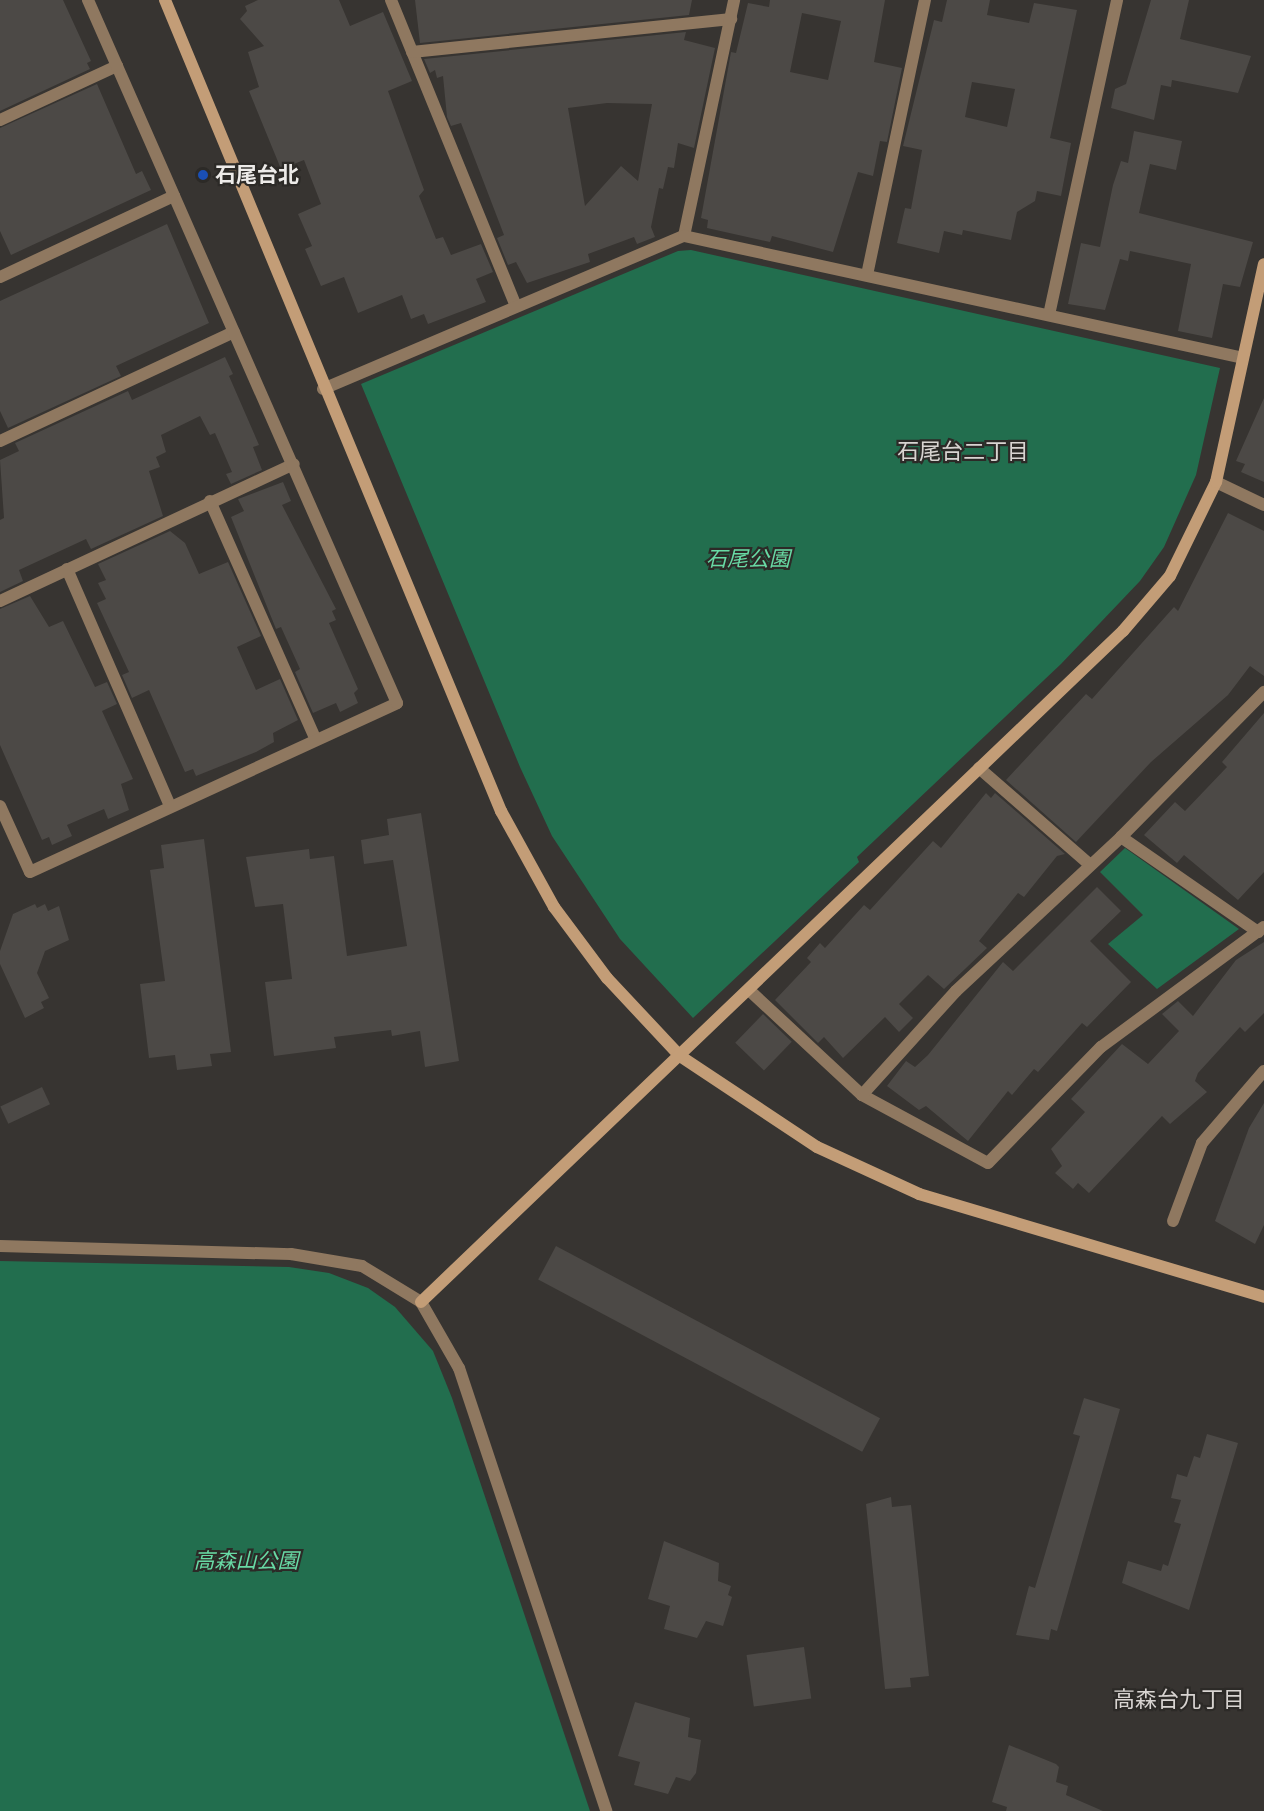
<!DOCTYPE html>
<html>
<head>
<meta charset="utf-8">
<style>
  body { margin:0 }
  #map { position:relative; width:1264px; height:1811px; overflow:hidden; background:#373431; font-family:Lora,"Noto Sans JP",serif }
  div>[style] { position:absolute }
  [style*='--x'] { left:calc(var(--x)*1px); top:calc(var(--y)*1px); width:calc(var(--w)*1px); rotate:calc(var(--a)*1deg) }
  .green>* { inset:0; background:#226e4e }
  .building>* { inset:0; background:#4c4946; transform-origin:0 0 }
  .street>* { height:12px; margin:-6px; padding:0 6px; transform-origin:6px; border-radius:6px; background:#8f7860 }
  .secondary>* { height:12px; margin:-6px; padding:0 6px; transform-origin:6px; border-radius:6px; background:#c39d77 }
  .dots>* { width:16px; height:16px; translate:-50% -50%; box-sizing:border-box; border:3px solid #2c2a27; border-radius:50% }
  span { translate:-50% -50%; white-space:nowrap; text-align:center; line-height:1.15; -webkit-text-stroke:4.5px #2c2a27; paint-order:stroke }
  .poi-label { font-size:21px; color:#edebe9; font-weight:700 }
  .left { translate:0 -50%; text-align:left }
  .park-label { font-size:21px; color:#68daa5; font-style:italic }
  .neighbourhood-label { font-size:22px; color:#d8d4d1 }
</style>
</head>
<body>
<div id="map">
  <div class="green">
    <i style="clip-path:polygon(691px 250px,1220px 368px,1196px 475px,1164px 547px,1140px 581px,1061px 664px,857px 857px,859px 862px,693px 1018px,620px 939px,552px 836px,520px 767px,361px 384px,678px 251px)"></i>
    <i style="clip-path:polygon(1125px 848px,1239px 929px,1157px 989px,1108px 944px,1143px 915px,1100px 872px)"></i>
    <i style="clip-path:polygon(0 1261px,289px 1267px,329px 1273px,368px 1288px,395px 1307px,433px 1351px,452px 1398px,590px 1811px,0 1811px)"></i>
  </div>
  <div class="building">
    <i style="clip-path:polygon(0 0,63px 0,91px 61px,87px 63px,90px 69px,0 111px)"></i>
    <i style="clip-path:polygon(258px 0,339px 0,350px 26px,383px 12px,412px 81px,388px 91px,424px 190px,419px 196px,436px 239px,443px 237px,451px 255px,481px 244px,493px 272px,476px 279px,486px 302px,428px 324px,424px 314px,411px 319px,402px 295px,358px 313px,344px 277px,321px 286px,305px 249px,312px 246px,298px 214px,321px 204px,304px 160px,281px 169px,249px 91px,259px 87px,248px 52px,264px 46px,240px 19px,247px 11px,245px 6px)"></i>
    <i style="clip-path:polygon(415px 0,692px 0,689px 15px,420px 43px)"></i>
    <i style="clip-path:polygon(evenodd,770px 0,885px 0,874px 62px,902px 68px,887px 142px,880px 141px,873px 176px,858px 172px,833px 252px,772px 236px,770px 242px,707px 228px,708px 220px,701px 218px,731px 52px,736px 53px,748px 3px,769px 7px,770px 0,802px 13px,841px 21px,828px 80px,790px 72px,802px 13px)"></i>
    <i style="clip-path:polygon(evenodd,947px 0,990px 0,987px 15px,1029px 23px,1034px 3px,1077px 10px,1050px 138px,1071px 143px,1061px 196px,1037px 191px,1035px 201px,1017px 212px,1011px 240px,963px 230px,962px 235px,944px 231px,939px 253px,897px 243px,905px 208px,911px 209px,922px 150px,903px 146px,934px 20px,942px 22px,947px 0,972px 82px,1015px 89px,1007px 127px,965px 117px,972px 82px)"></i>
    <i style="clip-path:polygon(1151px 0,1189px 0,1180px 39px,1251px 56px,1238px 93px,1172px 80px,1171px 87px,1161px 85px,1154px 120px,1111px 108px,1115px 89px,1126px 84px)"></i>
    <i style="clip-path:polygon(evenodd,686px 32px,684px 40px,715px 48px,694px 148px,678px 143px,674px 168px,668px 167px,663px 189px,659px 188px,651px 227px,655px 237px,637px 244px,634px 237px,588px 254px,590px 262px,527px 283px,516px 262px,508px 265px,497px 238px,504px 235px,461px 123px,451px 126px,447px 117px,443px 76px,437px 78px,435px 70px,430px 73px,424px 59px,686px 32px,607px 103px,652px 104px,638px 181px,621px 166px,585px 206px,568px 108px,607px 103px)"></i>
    <i style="clip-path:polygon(97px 84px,136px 174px,142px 171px,151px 190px,11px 255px,0 231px,0 128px)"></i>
    <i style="clip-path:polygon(1134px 131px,1182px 141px,1176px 170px,1150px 164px,1139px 213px,1253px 242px,1240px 287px,1223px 284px,1212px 338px,1178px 331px,1191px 264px,1130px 251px,1128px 261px,1120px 259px,1105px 310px,1068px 304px,1081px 243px,1100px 247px,1113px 185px,1121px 161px,1128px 163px)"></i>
    <i style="clip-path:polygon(167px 224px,209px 323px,116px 366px,121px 376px,8px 428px,0 411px,0 301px)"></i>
    <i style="clip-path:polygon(225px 357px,233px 374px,229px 376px,259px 445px,253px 447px,262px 470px,231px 484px,226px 474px,232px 472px,215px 433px,210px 435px,200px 416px,161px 435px,166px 452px,156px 457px,160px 467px,149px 471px,163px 516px,91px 549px,86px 539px,19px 570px,23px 581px,0 592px,0 520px,4px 518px,0 460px,19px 451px,15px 443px,128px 391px,132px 400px)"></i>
    <i style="clip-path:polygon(1264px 398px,1264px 482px,1241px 472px,1245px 464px,1236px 461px)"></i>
    <i style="clip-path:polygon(283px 482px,291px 501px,282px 505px,336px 609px,332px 611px,336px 620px,329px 623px,358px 689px,354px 693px,358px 703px,340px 712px,336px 703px,313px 713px,295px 672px,300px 669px,281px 627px,276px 629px,231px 517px,244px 511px,238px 499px)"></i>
    <i style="clip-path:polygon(1228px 513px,1264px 531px,1264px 676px,1250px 666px,1228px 695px,1151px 762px,1076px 842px,1006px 780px,1086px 694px,1092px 699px,1174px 607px,1178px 611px)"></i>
    <i style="clip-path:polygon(170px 531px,185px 543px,199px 574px,228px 562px,261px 636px,237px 647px,256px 690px,280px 679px,298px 720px,273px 733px,274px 742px,256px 752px,196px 776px,193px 769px,185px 772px,149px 690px,132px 698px,122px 675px,129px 672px,97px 603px,106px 599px,98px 583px,106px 580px,98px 564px)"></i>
    <i style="clip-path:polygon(30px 596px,49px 627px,63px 621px,95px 687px,107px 682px,117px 704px,102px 711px,133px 779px,121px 784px,129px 810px,108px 819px,104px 809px,67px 825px,72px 836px,52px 845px,49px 837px,42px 840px,0 745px,0 609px)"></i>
    <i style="clip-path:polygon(1264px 713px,1264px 872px,1238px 900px,1184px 855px,1177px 863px,1144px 835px,1175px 802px,1185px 811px,1227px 767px,1222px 762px)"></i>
    <i style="clip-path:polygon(986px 793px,991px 798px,995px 793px,1065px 854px,1057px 856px,1024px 897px,1018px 893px,979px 941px,987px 948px,944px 989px,928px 975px,899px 1004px,913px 1018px,899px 1032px,885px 1017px,843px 1058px,824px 1037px,818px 1043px,775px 1000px,811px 962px,807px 958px,820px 943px,825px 948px,864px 905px,870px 910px,933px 841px,941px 848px)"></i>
    <i style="clip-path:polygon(421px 813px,459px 1061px,425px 1067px,420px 1031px,392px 1036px,391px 1030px,334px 1037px,336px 1048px,274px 1056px,265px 982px,292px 979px,283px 904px,255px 907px,246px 857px,309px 849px,310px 859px,334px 856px,347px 956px,407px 946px,393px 860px,364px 864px,361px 840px,389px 835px,387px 819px)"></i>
    <i style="clip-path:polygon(204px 839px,231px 1052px,210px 1054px,212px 1066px,177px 1070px,175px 1055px,149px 1058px,140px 984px,165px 981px,150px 870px,164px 868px,161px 845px)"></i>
    <i style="clip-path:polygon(1097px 887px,1121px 911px,1090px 941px,1131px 982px,1087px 1027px,1082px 1023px,1038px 1072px,1034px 1069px,1012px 1095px,1008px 1091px,968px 1141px,926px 1106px,919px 1110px,887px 1086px,906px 1061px,915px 1067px,928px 1055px,1003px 962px,1013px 971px)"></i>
    <i style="clip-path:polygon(35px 904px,37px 908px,45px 904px,48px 911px,59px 906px,69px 940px,45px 951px,37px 973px,49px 998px,41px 1002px,44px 1008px,25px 1018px,0 964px,0 951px,13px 914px)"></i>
    <i style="clip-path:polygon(1264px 942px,1264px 1013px,1245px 1032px,1240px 1027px,1198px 1073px,1195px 1081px,1207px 1092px,1170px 1124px,1162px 1116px,1089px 1193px,1078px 1183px,1073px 1189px,1055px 1173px,1062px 1166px,1051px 1149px,1085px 1112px,1071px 1099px,1122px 1044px,1148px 1064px,1179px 1031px,1162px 1014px,1178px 1001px,1193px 1016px,1236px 960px)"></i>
    <i style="left:763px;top:1014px;width:40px;height:40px;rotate:44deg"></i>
    <i style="left:42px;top:1087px;width:19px;height:46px;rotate:65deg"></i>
    <i style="clip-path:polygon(1264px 1103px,1264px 1225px,1255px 1244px,1215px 1221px,1249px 1128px)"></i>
    <i style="left:556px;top:1246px;width:367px;height:38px;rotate:28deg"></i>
    <i style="clip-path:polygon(1084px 1398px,1120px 1409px,1057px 1631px,1051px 1629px,1049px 1640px,1016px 1635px,1029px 1586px,1035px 1588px,1080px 1436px,1073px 1434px)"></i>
    <i style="clip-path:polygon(1207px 1434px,1238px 1443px,1189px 1610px,1122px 1583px,1128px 1561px,1161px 1571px,1163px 1564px,1168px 1566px,1181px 1524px,1174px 1522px,1181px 1500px,1171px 1498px,1177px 1474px,1187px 1477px,1194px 1456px,1200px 1458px)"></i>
    <i style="clip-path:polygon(891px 1497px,892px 1507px,911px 1505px,929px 1676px,910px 1678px,911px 1687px,885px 1689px,866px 1504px)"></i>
    <i style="clip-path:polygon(664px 1541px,719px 1563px,718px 1581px,731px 1586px,728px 1595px,732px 1597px,723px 1626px,706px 1621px,697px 1638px,664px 1629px,670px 1606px,648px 1599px)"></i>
    <i style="left:804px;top:1647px;width:52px;height:58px;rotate:82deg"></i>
    <i style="clip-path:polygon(635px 1702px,690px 1718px,688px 1737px,701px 1740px,696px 1773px,690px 1781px,676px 1777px,668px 1794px,634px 1785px,640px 1762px,618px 1756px)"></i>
    <i style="clip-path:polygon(1009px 1745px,1056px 1764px,1059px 1767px,1056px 1782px,1068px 1786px,1066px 1795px,1103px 1811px,1006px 1811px,1007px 1807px,992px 1802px)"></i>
  </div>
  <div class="street">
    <i style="--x:391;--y:0;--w:331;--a:67.8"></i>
    <i style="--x:412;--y:52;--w:321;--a:-5.9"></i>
    <i style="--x:0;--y:120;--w:129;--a:-24.8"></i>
    <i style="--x:684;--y:236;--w:241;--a:-78"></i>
    <i style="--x:867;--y:275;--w:281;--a:-78.1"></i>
    <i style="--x:0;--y:277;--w:192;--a:-25"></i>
    <i style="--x:1049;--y:315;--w:322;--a:-77.8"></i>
    <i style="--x:323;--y:389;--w:392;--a:-23"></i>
    <i style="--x:684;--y:236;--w:572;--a:12.31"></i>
    <i style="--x:0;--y:441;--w:258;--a:-25"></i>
    <i style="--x:1216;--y:482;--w:53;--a:25.6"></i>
    <i style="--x:210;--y:501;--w:261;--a:66.1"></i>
    <i style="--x:67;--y:569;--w:258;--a:66.5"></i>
    <i style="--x:0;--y:601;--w:324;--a:-25"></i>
    <i style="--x:979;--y:768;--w:147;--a:41.1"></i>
    <i style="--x:0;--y:806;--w:72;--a:65.6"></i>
    <i style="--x:30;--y:872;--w:404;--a:-24.7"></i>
    <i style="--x:397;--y:703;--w:768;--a:-113.73"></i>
    <i style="--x:1121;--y:837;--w:167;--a:34.7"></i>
    <i style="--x:749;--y:990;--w:154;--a:42.9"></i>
    <i style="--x:862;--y:1095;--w:143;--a:28.4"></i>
    <i style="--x:988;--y:1163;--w:162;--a:-45.8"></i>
    <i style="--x:1101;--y:1047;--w:202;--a:-36.4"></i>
    <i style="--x:862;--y:1095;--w:140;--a:-47.9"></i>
    <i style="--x:956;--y:991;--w:226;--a:-43"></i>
    <i style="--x:1121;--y:837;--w:204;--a:-45.4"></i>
    <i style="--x:1173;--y:1221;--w:83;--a:-69.6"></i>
    <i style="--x:1202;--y:1143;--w:95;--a:-49.3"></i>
    <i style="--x:0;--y:1246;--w:291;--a:1.6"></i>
    <i style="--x:291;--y:1254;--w:72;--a:9.6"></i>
    <i style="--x:362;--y:1266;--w:69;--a:31.4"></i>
    <i style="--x:421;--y:1302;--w:76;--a:60.1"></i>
    <i style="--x:459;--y:1368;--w:467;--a:71.6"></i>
  </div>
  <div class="secondary">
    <i style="--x:165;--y:0;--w:878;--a:67.5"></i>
    <i style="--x:501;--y:811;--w:110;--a:61.1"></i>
    <i style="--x:554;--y:907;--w:89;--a:53.3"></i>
    <i style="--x:607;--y:978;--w:107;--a:46.9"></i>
    <i style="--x:680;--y:1056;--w:164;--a:33.6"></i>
    <i style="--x:817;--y:1147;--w:112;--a:24.7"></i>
    <i style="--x:919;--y:1194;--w:360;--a:16.6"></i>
    <i style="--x:421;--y:1302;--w:971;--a:-43.71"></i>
    <i style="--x:1123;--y:631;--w:72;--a:-49.5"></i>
    <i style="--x:1170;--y:576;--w:105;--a:-63.9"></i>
    <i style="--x:1216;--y:482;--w:223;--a:-77.6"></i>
  </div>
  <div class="dots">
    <i style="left:203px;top:175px;background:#1a4fb4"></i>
  </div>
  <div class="poi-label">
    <span class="left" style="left:215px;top:175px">石尾台北</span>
  </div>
  <div class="park-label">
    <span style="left:748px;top:559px">石尾公園</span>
    <span style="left:246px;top:1561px">高森山公園</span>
  </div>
  <div class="neighbourhood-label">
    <span style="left:963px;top:452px">石尾台二丁目</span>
    <span style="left:1179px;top:1700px">高森台九丁目</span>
  </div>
</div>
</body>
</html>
